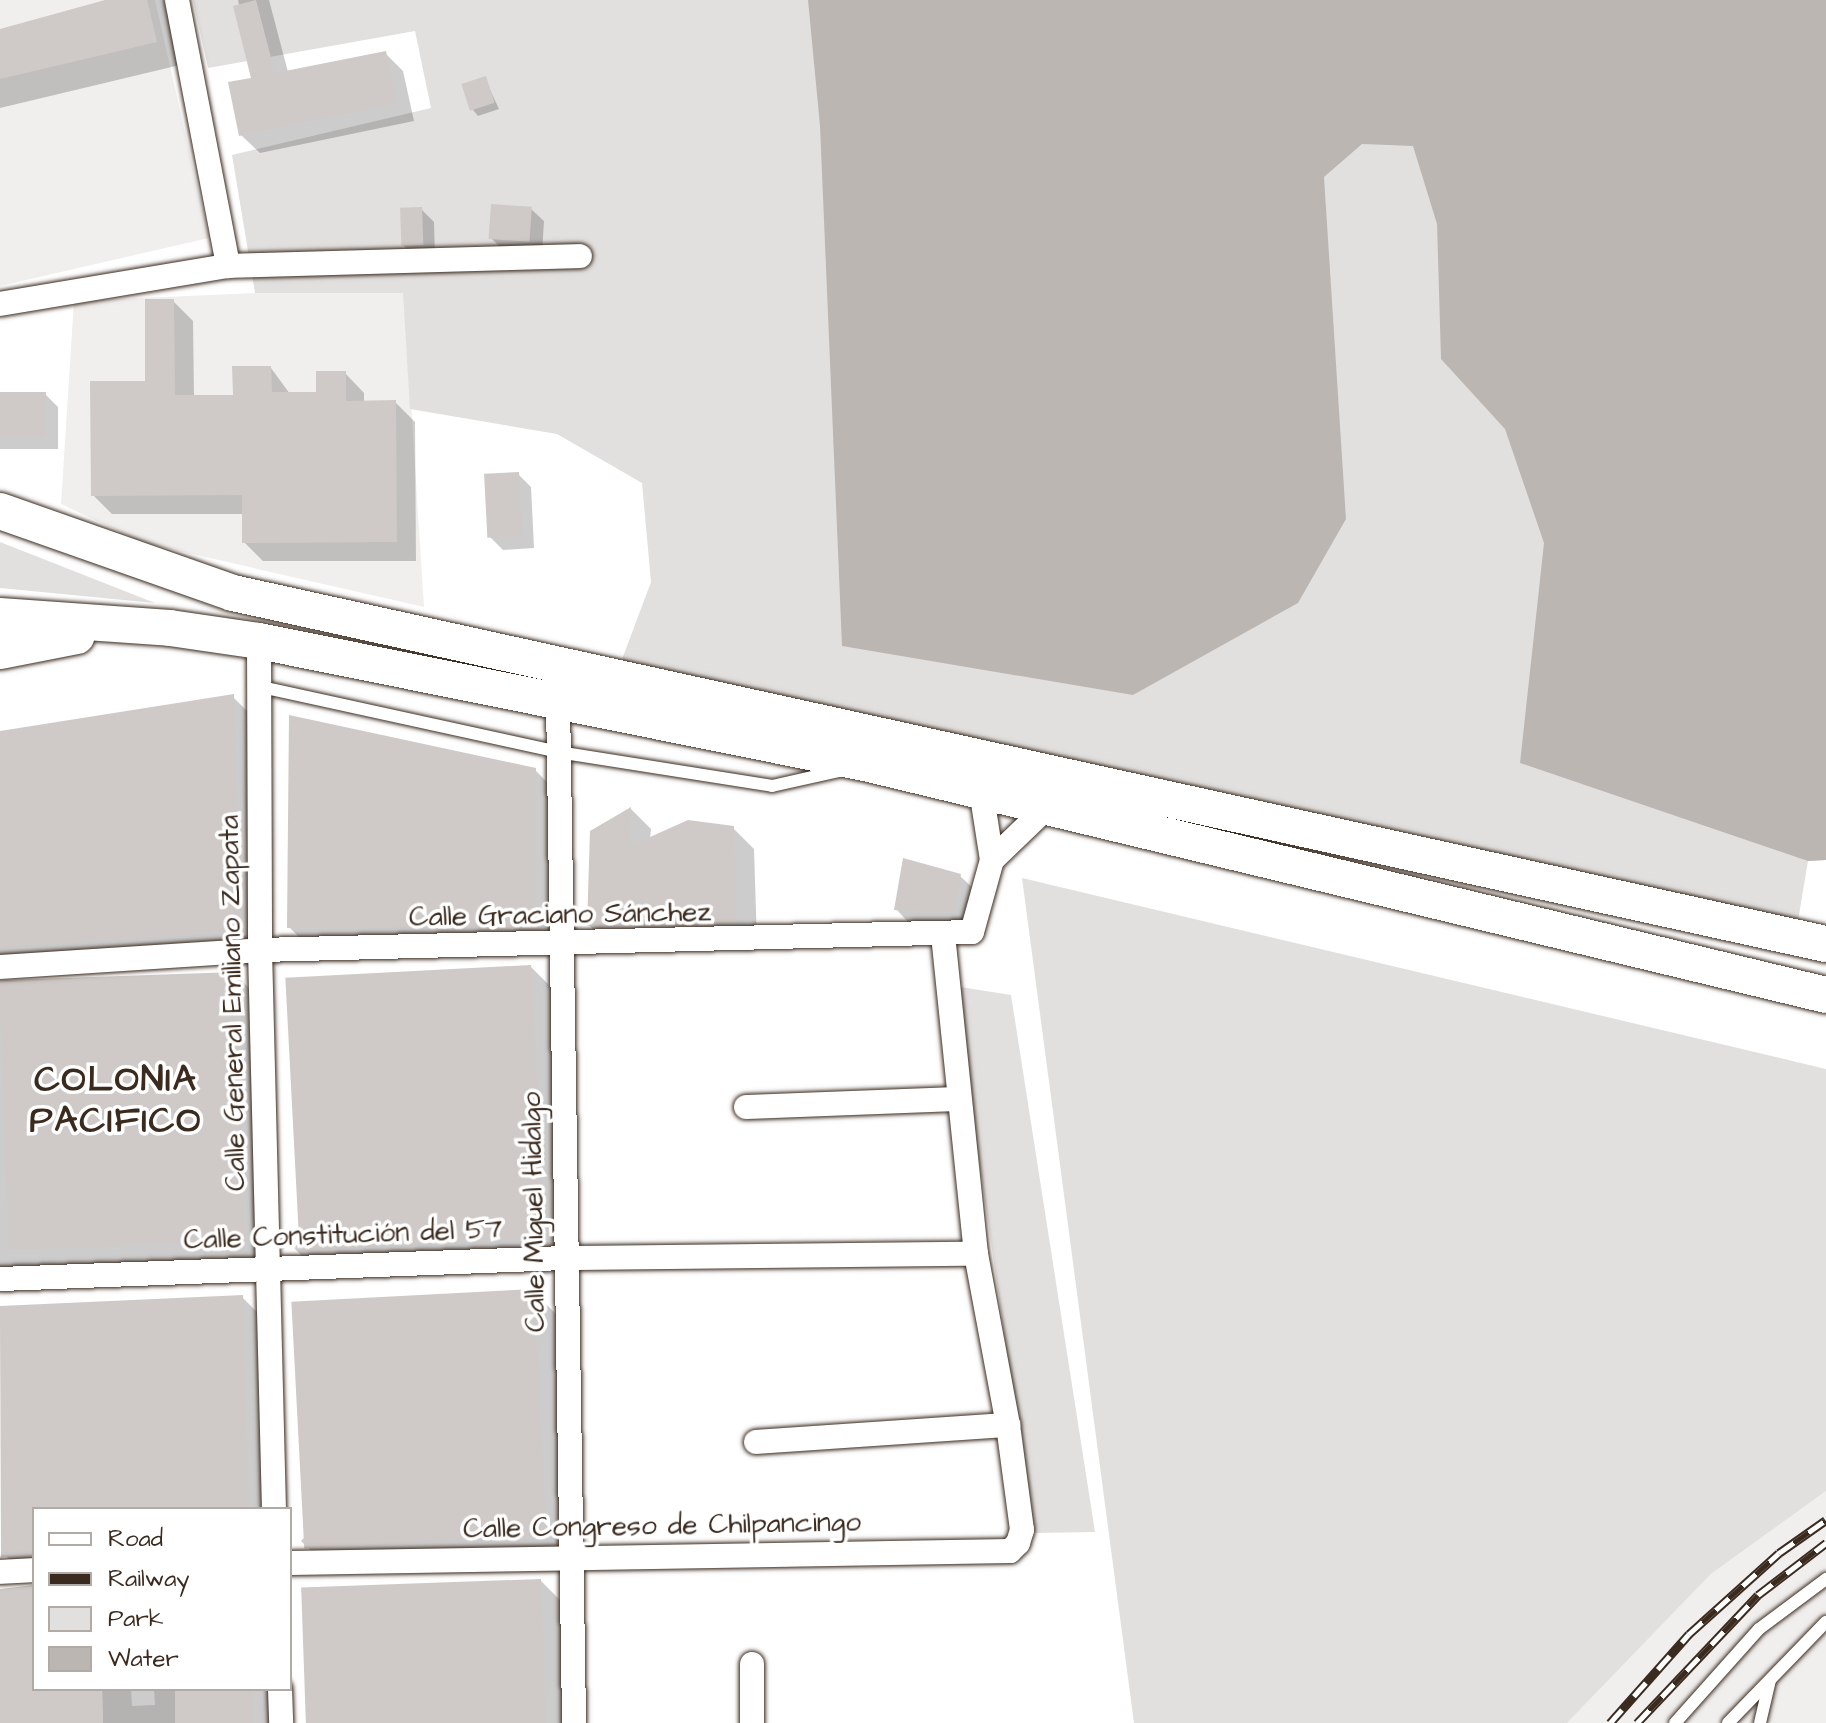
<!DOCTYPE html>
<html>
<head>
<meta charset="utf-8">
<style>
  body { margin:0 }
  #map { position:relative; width:1826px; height:1723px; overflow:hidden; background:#fff; font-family:"Architects Daughter",sans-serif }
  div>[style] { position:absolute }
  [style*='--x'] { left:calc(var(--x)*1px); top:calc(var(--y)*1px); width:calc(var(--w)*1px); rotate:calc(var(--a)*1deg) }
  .built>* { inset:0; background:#f1efee }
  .green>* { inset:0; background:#e2e0de }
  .water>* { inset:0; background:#bcb6b3 }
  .shadow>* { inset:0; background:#0003 }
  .building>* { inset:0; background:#cfcac7; transform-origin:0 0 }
  .roads { filter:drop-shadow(0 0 2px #3b2a1e) drop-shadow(0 0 2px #3b2a1e) }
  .service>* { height:12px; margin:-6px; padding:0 6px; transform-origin:6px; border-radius:6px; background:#fff }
  .minor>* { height:24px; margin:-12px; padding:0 12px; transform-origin:12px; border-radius:12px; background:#fff }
  .primary>* { height:36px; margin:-18px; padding:0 18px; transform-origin:18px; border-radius:18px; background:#fff }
  .rail>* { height:9px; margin-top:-4.5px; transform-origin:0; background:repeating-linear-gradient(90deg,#fff 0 18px,#3b2a1e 0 36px); box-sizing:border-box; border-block:2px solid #3b2a1e }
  span { translate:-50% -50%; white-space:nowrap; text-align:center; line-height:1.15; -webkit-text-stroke:7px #fff; paint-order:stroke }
  .street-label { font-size:28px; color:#3b2a1e }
  .district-label { font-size:36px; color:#3b2a1e; font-weight:700; letter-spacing:2px }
  .legend { position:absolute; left:32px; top:1507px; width:260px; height:184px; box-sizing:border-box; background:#fff; border:2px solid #b1aaa5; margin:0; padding:10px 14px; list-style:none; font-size:24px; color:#3b2a1e }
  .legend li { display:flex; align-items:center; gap:16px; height:40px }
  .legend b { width:40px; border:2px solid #b1aaa5 }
</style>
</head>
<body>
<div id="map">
  <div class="built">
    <i style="clip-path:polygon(0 0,155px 0,209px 238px,0 286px)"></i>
    <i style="clip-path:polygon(255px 293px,404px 293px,424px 607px,144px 543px,61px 504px,74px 301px)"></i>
    <i style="clip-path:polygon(1826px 1491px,1826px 1723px,1567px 1723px,1711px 1574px)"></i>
  </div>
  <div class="green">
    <i style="clip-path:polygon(193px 0,1826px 0,1826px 860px,1808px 861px,1798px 921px,621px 662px,651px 582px,642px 483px,557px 434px,410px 409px,403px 293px,255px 293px,232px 155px,431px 108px,415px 31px,208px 68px)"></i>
    <i style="clip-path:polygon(0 542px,155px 603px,0 588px)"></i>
    <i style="clip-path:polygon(1022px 878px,1826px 1069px,1826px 1491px,1711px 1574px,1567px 1723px,1134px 1723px)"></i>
    <i style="clip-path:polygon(954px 986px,1011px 995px,1095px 1532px,1033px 1533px)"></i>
    <i style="clip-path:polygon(102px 1689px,131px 1689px,132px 1706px,155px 1705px,154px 1689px,186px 1689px,177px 1723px,103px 1723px)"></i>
  </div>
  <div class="water">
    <i style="clip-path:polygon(808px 0,1826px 0,1826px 860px,1808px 861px,1520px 763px,1544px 543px,1505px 429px,1441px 359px,1437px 224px,1413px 146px,1362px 144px,1324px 177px,1346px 519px,1298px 603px,1133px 695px,842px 646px,820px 126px)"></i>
  </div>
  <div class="shadow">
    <i style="clip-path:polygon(107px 0,164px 0,180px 65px,0 108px,0 31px)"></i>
    <i style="clip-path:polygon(238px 0,269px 0,288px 72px,385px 53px,403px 71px,414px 121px,260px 153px,241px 135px,254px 79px)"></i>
    <i style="clip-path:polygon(485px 79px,499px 109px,478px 116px,473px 110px)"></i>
    <i style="clip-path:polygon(421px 209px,434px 222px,435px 257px,416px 258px,403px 245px)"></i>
    <i style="clip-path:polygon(531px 209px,544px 221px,542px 253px,504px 251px,491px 238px)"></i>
    <i style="clip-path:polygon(173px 301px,193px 321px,194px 397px,235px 397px,271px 368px,290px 394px,318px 394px,345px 373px,364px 393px,364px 403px,395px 402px,415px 422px,416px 561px,263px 561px,244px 542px,244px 514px,112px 514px,93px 495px,147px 383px)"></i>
    <i style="clip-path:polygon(0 394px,45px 394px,58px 407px,58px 449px,0 449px)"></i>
    <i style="clip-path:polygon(518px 474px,531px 487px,534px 548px,503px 550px,490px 537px)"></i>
    <i style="clip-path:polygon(233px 697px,259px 723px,266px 955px,0 976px,0 733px)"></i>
    <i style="clip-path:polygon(535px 770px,561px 796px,561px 953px,315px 953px,289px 927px)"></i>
    <i style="clip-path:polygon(631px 809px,651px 829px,650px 839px,733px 828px,754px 849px,757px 943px,609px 946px,589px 925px)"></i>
    <i style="clip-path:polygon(960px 876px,973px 888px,965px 923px,908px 922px,896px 909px)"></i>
    <i style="clip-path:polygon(531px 967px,557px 993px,569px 1264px,320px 1274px,294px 1248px)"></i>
    <i style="clip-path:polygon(235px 974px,261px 1000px,270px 1267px,0 1267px,0 990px)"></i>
    <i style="clip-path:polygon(533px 1291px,559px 1317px,570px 1562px,327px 1567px,301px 1541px)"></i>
    <i style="clip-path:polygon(242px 1297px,268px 1323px,273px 1509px,34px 1509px,34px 1579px,29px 1579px,3px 1553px,0 1308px)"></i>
    <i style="clip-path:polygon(541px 1581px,567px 1607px,570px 1723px,310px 1723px)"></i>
    <i style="clip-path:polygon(0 1591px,34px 1591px,34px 1689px,278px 1689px,279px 1723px,2px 1723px)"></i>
  </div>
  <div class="building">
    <i style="clip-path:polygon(105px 0,147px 0,157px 42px,0 79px,0 29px)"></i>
    <i style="clip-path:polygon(256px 0,275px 73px,386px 51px,397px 103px,239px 136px,228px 82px,251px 78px,233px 6px)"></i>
    <i style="left:486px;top:76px;width:28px;height:26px;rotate:72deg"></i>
    <i style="left:491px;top:204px;width:41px;height:35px;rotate:4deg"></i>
    <i style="left:422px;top:207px;width:38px;height:22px;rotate:88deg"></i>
    <i style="clip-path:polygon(145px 299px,174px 299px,175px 395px,233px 395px,232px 366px,271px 366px,272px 392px,316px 392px,316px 371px,346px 371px,346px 401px,396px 400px,397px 542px,242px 543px,242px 495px,91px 496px,90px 381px,145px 381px)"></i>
    <i style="left:0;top:392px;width:46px;height:45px"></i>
    <i style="left:519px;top:472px;width:64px;height:35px;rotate:87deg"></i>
    <i style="clip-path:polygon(234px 694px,241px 930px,0 948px,0 731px)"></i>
    <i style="clip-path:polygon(289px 715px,536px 768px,536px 928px,287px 928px)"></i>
    <i style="clip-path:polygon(631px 807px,630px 846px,688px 820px,734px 826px,737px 923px,587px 926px,590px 831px)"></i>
    <i style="clip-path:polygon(903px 858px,961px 874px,953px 912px,894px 910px)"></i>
    <i style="left:531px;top:965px;width:273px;height:246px;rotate:87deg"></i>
    <i style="left:236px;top:972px;width:270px;height:237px;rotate:88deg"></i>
    <i style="left:534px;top:1289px;width:247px;height:243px;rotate:87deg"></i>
    <i style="clip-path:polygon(243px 1295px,249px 1509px,34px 1509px,34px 1555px,1px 1557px,0 1306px)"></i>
    <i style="left:541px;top:1579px;width:144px;height:240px;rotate:88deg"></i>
    <i style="clip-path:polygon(34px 1585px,34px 1689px,102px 1689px,103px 1723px,0 1723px,0 1589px)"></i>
    <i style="left:175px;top:1689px;width:79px;height:34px"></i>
  </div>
  <div class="roads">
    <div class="service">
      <i style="--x:261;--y:687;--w:304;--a:12.3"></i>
      <i style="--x:558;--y:752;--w:217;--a:9"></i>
      <i style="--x:772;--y:786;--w:69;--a:-12.6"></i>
      <i style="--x:1675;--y:1723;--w:126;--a:-48.2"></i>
      <i style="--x:1759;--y:1629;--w:84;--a:-36.7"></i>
      <i style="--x:1728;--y:1723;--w:141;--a:-45.9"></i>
      <i style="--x:1760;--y:1723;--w:44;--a:-76.9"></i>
    </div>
    <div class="minor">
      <i style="--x:177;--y:0;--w:271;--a:79.1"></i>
      <i style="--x:0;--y:304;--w:231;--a:-9.5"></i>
      <i style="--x:228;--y:266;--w:352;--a:-1.6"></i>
      <i style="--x:259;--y:641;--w:309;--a:89.8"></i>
      <i style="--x:260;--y:950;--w:559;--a:88.57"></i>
      <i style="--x:558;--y:700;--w:1023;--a:89.1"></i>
      <i style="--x:981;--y:790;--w:71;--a:81.1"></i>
      <i style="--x:0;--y:967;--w:261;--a:-3.7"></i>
      <i style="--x:260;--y:950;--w:712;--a:-1.45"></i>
      <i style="--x:972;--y:932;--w:75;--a:-74.5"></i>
      <i style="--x:992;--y:860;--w:75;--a:-43.9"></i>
      <i style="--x:746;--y:1107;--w:212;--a:-2.2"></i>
      <i style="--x:0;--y:1279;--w:565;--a:-2.13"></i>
      <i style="--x:565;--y:1258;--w:411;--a:-0.6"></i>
      <i style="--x:756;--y:1442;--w:253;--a:-3.9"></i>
      <i style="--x:290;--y:1563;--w:720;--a:-0.95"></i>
      <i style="--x:1010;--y:1551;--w:11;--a:-45"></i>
      <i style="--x:1018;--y:1543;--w:14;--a:-73"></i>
      <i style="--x:1022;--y:1530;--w:106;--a:-97.6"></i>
      <i style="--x:1008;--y:1425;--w:174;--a:-100.6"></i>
      <i style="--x:976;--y:1254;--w:320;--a:-95.9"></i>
      <i style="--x:0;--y:1572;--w:34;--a:-3"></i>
      <i style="--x:280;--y:1689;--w:34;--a:88"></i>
      <i style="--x:752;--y:1723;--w:59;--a:-90"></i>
    </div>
    <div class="primary">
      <i style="--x:0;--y:511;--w:247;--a:19.4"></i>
      <i style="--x:233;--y:593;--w:1631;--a:12.43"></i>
      <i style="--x:0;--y:616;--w:170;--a:4"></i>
      <i style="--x:170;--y:628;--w:90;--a:8.3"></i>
      <i style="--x:259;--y:641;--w:622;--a:11.4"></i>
      <i style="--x:869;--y:764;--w:984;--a:13.57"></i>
      <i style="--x:0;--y:651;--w:78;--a:-11"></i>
    </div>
  </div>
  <div class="rail">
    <i style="--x:1610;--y:1723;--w:119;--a:-48.4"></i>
    <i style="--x:1689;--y:1634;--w:121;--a:-42"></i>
    <i style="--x:1779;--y:1553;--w:57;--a:-35.1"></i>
    <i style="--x:1637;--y:1723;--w:176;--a:-46.6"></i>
    <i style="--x:1758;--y:1595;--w:86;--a:-37.4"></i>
  </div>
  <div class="street-label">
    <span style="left:560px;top:915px;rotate:-1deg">Calle Graciano Sánchez</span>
    <span style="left:233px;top:1003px;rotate:-91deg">Calle General Emiliano Zapata</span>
    <span style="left:534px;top:1212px;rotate:-91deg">Calle Miguel Hidalgo</span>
    <span style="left:343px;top:1235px;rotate:-2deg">Calle Constitución del 57</span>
    <span style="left:662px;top:1526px;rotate:-1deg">Calle Congreso de Chilpancingo</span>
  </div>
  <div class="district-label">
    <span style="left:116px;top:1100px">COLONIA<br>PACIFICO</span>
  </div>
  <ul class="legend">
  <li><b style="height:10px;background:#fff"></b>Road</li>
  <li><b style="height:10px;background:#3b2a1e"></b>Railway</li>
  <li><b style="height:22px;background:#e2e0de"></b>Park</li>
  <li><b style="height:22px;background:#bcb6b3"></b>Water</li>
  </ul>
</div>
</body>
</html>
